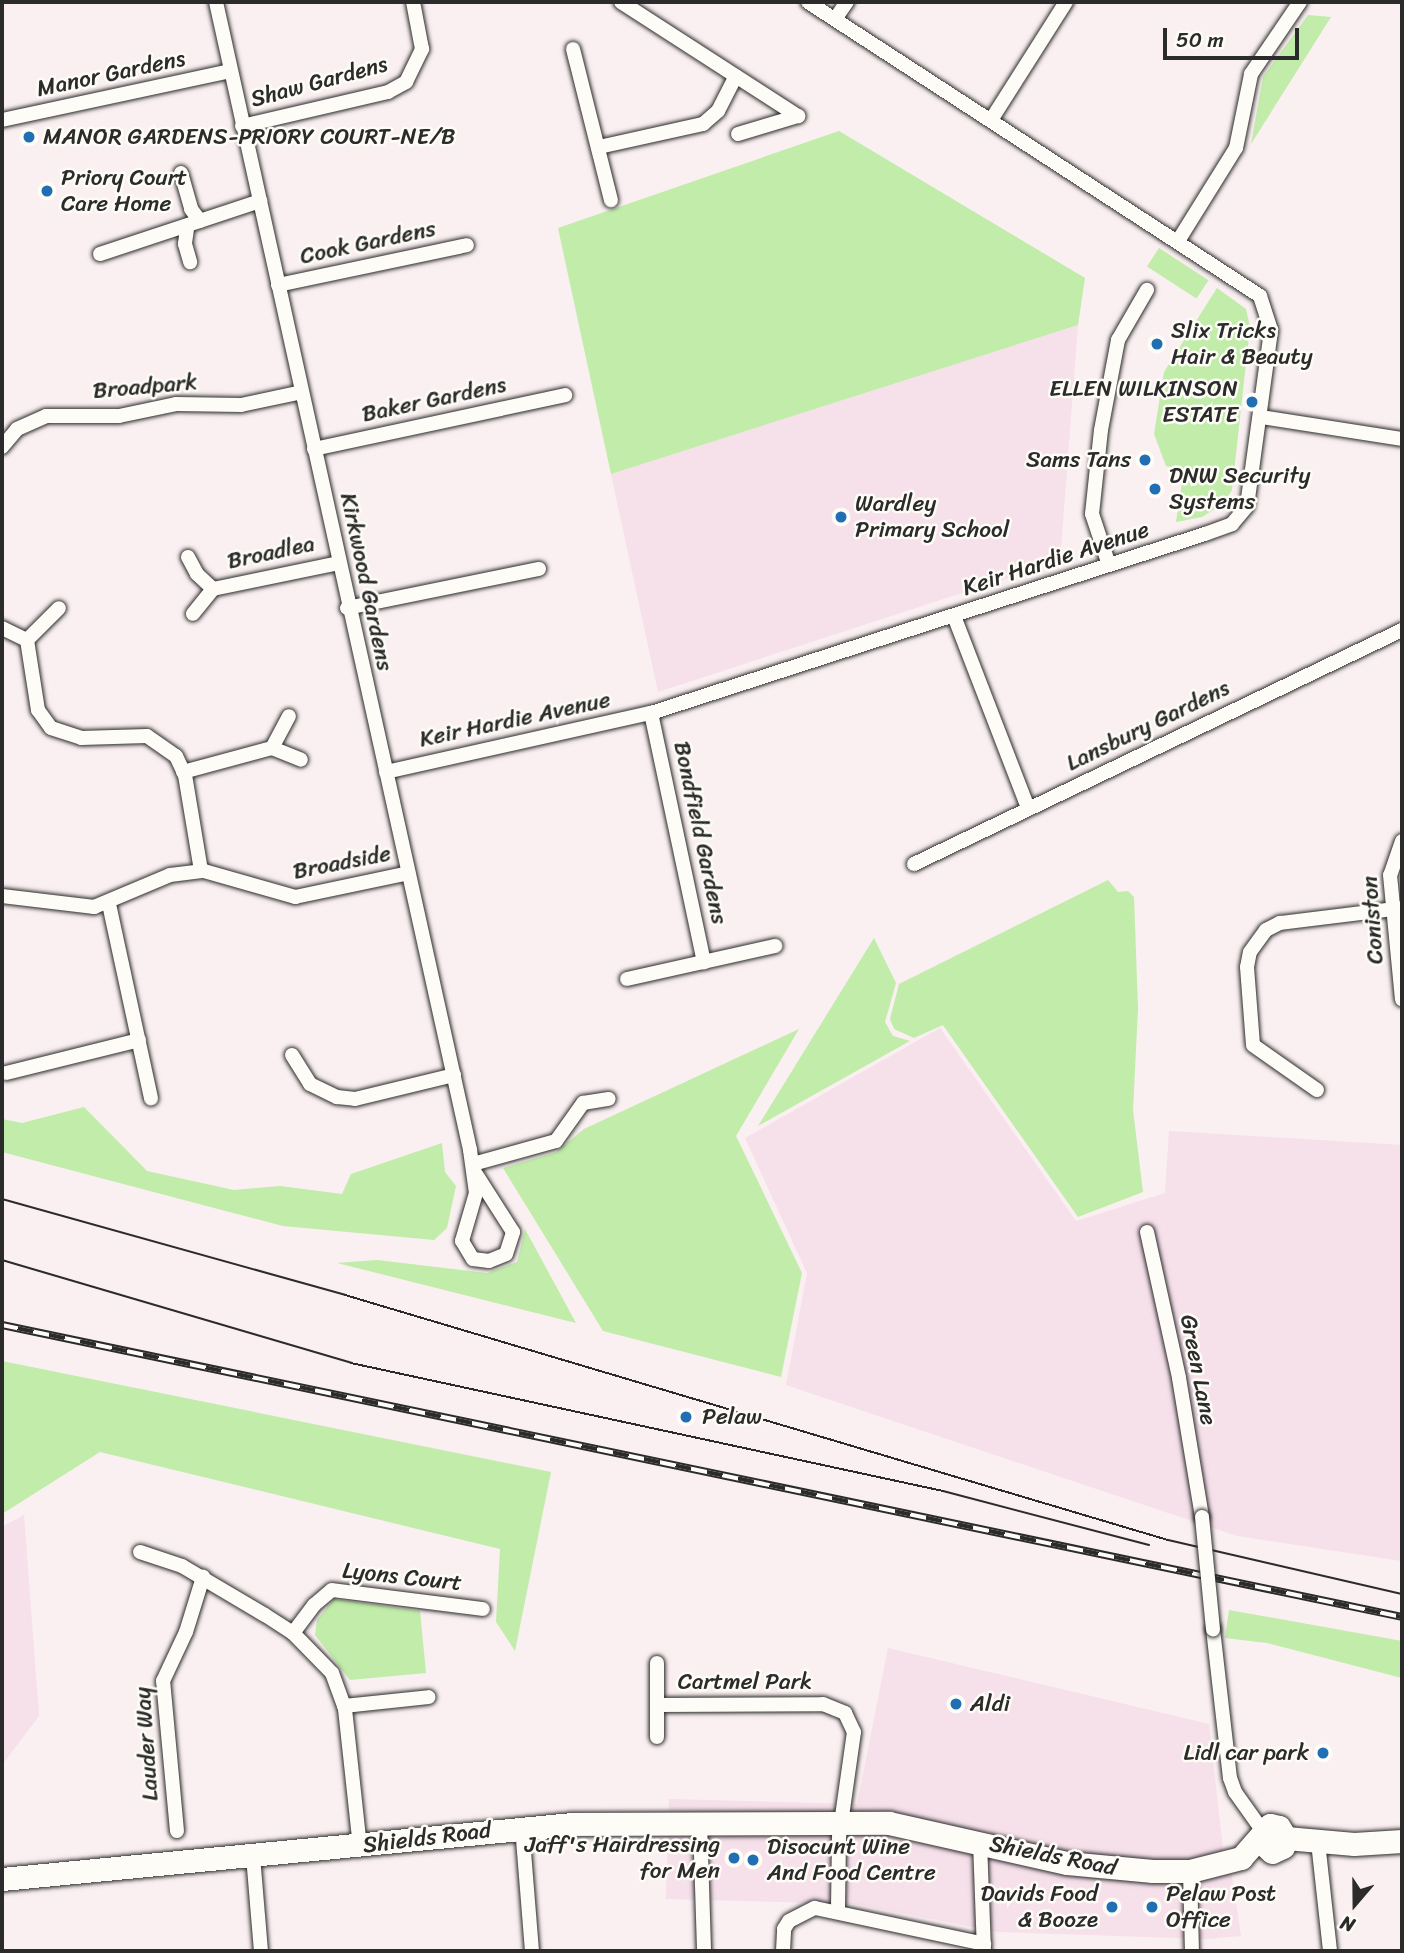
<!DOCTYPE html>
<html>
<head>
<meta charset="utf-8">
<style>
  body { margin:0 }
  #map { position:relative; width:1404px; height:1953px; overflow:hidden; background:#faeff1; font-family:Sriracha,sans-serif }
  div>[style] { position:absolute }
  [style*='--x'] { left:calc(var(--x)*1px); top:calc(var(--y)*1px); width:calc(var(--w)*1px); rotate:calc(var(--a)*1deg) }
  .built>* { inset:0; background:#f6e0ea }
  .green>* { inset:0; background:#c1eca9; transform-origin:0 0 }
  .roads { filter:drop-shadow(0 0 2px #2b2b2b) drop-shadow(0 0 2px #2b2b2b) }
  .street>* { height:14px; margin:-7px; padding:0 7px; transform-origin:7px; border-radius:7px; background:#fdfcf7 }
  .primary>* { height:23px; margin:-11.5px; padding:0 11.5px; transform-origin:11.5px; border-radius:11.5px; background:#fdfcf7 }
  .tram>* { height:2px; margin:-1px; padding:0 1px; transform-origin:1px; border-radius:1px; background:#2b2b2b }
  .rail>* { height:8px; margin-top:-4px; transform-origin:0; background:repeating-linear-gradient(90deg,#fdfcf7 0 16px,#2b2b2b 0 32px); box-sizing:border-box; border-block:2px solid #2b2b2b }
  .bridges { filter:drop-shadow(0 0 2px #2b2b2b) drop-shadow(0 0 2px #2b2b2b) }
  .street-bridge>* { height:14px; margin:-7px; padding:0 7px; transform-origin:7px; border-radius:7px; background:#fdfcf7 }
  .dots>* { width:19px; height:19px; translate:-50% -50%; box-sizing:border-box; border:4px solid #fdfcf7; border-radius:50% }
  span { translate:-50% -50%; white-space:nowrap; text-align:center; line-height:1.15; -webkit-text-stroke:5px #fdfcf7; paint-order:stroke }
  .street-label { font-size:23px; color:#2b2b2b }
  .poi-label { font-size:23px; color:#2b2b2b }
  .left { translate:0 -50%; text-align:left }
  .right { translate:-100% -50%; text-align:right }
  .frame { position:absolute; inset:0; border:4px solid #2b2b2b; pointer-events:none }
  .north { position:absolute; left:1320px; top:1869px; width:70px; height:70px; -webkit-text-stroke:5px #fdfcf7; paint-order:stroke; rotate:200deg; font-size:19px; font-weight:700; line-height:28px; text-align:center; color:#2b2b2b }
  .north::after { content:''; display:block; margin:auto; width:24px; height:32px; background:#2b2b2b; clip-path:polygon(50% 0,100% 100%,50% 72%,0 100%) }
  .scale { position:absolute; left:1163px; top:28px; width:136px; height:32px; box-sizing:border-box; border:4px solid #2b2b2b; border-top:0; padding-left:9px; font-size:21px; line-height:24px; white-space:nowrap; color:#2b2b2b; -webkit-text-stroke:5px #fdfcf7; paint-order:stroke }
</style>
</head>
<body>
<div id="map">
  <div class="built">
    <i style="clip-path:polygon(1078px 325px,1060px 561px,658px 692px,611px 474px)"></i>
    <i style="clip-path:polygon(940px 1028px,1076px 1221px,1165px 1193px,1169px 1131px,1402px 1145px,1402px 1561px,1237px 1536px,786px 1385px,807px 1273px,745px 1138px)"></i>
    <i style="clip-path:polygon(24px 1515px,39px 1716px,2px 1765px,2px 1527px)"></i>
    <i style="clip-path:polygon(888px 1648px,1209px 1724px,1223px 1849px,1232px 1876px,1241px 1936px,1206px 1939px,998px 1932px,855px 1904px,666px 1899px,669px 1799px,857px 1804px)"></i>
  </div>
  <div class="green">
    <i style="clip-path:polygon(1308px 15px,1331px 17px,1251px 144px,1263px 77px)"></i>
    <i style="clip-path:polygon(839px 131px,1085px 278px,1078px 325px,611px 474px,558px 228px)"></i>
    <i style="left:1159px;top:248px;width:59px;height:22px;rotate:33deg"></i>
    <i style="clip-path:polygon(1217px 288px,1246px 309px,1250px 327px,1232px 490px,1223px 504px,1202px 517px,1176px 522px,1184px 469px,1166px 466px,1154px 434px,1164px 372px)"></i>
    <i style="clip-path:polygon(1108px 880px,1118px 892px,1128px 891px,1134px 897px,1138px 1008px,1133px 1110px,1143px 1192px,1078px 1217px,943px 1025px,914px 1038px,894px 1029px,890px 1019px,899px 984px)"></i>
    <i style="clip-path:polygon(874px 938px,896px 983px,885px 1022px,893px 1036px,910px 1041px,758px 1126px)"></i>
    <i style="clip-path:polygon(799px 1029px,736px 1136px,802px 1273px,781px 1377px,603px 1331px,503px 1168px,556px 1152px,584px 1129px)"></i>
    <i style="clip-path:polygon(84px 1107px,147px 1171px,234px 1190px,280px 1186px,342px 1194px,351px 1174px,442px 1143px,445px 1172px,456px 1186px,447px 1228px,434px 1240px,283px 1226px,2px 1152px,2px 1119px,22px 1123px)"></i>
    <i style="clip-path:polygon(525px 1229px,576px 1323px,337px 1263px,377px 1260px,487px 1273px,517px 1262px)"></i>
    <i style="clip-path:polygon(2px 1361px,551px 1472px,515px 1651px,496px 1622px,500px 1549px,100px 1452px,2px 1514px)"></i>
    <i style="clip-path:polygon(334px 1599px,420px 1611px,426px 1673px,350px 1680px,315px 1635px,317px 1620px)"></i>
    <i style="clip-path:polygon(1229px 1610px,1402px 1641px,1402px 1678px,1267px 1643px,1225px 1638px)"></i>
  </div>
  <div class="roads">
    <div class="street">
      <i style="--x:216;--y:2;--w:1176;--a:77.52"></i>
      <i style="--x:470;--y:1150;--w:43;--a:82.1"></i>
      <i style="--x:476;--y:1193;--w:50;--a:106.3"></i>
      <i style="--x:462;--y:1241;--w:21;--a:59"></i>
      <i style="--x:473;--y:1259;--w:16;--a:7"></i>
      <i style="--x:489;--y:1261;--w:18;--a:-22"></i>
      <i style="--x:506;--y:1254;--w:23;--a:-72"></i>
      <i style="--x:513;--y:1232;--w:72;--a:-122.6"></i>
      <i style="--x:621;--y:2;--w:211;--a:32.8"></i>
      <i style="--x:835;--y:19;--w:21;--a:-55"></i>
      <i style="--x:573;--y:49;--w:156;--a:75.9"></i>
      <i style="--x:2;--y:120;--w:233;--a:-12.1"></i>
      <i style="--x:991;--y:120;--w:140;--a:-57.6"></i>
      <i style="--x:242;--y:126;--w:150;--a:-13.1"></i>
      <i style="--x:388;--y:92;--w:21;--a:-29"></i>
      <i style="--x:406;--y:82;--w:37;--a:-64"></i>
      <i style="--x:422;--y:49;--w:48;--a:-100.8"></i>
      <i style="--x:738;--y:134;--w:63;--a:-16.7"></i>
      <i style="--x:599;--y:147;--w:107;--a:-12.5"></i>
      <i style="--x:703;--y:124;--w:20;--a:-41"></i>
      <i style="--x:718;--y:111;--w:39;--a:-63"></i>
      <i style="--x:181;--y:173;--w:37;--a:74"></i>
      <i style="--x:191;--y:209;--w:15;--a:53"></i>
      <i style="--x:187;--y:229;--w:15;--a:98"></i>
      <i style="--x:185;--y:244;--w:19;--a:74"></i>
      <i style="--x:1178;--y:241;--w:110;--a:-58.1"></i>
      <i style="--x:1236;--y:148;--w:76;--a:-78.5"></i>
      <i style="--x:1251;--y:74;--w:87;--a:-55.8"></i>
      <i style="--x:100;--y:254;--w:169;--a:-18.3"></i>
      <i style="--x:278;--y:285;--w:193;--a:-11.9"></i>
      <i style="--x:1261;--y:417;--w:143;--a:8.9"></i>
      <i style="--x:2;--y:447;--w:23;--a:-50"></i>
      <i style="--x:17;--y:429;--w:32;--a:-24"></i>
      <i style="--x:46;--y:416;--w:73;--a:0"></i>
      <i style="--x:119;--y:416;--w:58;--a:-11.9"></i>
      <i style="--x:176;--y:404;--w:65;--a:0.9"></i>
      <i style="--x:241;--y:405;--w:62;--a:-12"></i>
      <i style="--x:314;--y:449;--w:257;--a:-12.1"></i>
      <i style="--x:188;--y:557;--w:19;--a:62"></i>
      <i style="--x:197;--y:574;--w:22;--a:43"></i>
      <i style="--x:213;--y:589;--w:32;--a:129"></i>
      <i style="--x:1109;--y:565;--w:54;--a:-108.4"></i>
      <i style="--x:1092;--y:514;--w:84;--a:-83.9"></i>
      <i style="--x:1101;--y:430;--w:92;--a:-79.3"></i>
      <i style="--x:1118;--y:340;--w:58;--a:-59.9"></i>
      <i style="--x:213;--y:589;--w:128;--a:-11.7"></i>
      <i style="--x:347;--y:608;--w:196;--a:-11.5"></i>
      <i style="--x:954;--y:616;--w:206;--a:68.9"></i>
      <i style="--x:2;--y:628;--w:28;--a:26"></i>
      <i style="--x:27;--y:640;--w:71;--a:81.1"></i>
      <i style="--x:38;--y:710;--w:22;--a:54"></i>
      <i style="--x:51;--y:728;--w:32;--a:18"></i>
      <i style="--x:81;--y:738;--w:66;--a:-1.7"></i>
      <i style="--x:147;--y:736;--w:35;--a:35"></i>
      <i style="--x:176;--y:756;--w:21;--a:65"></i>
      <i style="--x:185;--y:775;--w:97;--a:80.5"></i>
      <i style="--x:27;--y:640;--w:45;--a:-45"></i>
      <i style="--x:651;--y:713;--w:255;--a:78"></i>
      <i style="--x:272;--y:748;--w:31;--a:22"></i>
      <i style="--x:183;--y:772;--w:92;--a:-15.1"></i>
      <i style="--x:272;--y:748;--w:36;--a:-62"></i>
      <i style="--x:386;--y:772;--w:271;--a:-12.6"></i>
      <i style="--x:651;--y:713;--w:582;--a:-17.91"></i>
      <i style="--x:1205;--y:534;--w:29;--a:-20"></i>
      <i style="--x:1232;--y:524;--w:23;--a:-50"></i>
      <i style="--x:1247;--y:506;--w:178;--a:-82.2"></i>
      <i style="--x:1271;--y:330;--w:36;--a:-108"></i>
      <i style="--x:1260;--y:296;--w:539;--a:-146.96"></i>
      <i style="--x:1402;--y:841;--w:36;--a:109"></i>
      <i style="--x:1390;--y:875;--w:125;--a:84.5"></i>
      <i style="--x:914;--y:864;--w:541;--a:-25.62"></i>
      <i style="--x:2;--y:896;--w:93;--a:6.8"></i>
      <i style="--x:94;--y:907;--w:82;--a:-22.8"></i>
      <i style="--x:170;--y:875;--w:34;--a:-7"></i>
      <i style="--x:204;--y:871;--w:95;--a:15.9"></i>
      <i style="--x:295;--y:897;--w:116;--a:-11.9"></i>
      <i style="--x:109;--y:904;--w:199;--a:77.8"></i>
      <i style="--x:627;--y:979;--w:152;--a:-12.6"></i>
      <i style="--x:292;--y:1055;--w:34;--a:58"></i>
      <i style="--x:310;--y:1084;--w:30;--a:26"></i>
      <i style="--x:337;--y:1097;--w:18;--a:6"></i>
      <i style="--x:355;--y:1099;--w:102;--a:-13.6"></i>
      <i style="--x:6;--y:1073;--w:137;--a:-13.9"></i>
      <i style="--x:1317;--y:1090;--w:78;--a:-144.9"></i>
      <i style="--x:1253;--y:1045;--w:78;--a:-94.4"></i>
      <i style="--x:1247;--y:967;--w:15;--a:-79"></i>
      <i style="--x:1250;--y:952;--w:27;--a:-54"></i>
      <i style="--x:1266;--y:930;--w:16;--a:-27"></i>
      <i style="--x:1280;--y:923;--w:123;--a:-7"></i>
      <i style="--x:473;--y:1164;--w:86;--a:-15.5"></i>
      <i style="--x:556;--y:1141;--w:47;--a:-54.6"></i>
      <i style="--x:583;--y:1103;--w:26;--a:-9"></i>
      <i style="--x:1147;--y:1232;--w:149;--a:77.6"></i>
      <i style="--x:1179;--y:1378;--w:141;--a:80.6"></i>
      <i style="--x:140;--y:1552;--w:44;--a:18.4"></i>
      <i style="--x:182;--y:1566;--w:96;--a:30.6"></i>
      <i style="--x:265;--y:1615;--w:33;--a:33"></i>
      <i style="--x:293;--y:1633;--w:56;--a:45.7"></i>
      <i style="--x:332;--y:1673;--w:38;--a:70"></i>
      <i style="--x:345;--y:1709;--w:138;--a:83.8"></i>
      <i style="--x:1213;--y:1629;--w:150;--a:83.5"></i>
      <i style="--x:1230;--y:1778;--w:15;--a:70"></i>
      <i style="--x:1235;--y:1792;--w:47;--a:54.6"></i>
      <i style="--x:293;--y:1633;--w:35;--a:-53"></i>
      <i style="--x:314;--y:1605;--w:23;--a:-40"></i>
      <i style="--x:332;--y:1590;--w:152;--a:7.2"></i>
      <i style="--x:657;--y:1663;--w:74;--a:90"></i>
      <i style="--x:657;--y:1705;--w:166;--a:-0.3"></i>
      <i style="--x:823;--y:1704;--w:24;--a:22"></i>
      <i style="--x:845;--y:1713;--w:21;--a:65"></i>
      <i style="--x:854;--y:1732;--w:106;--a:98.1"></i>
      <i style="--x:839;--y:1837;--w:73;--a:90.8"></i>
      <i style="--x:344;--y:1706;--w:85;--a:-6"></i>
      <i style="--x:700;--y:1822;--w:129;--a:88.2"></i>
      <i style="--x:522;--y:1827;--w:124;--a:85.4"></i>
      <i style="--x:177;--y:1831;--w:151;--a:-95.3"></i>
      <i style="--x:163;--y:1681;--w:54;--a:-64.9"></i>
      <i style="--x:186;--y:1632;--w:58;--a:-72.8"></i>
      <i style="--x:980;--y:1842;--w:109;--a:87.9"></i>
      <i style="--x:1318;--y:1842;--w:110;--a:83.7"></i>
      <i style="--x:253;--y:1856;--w:95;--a:85.2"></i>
      <i style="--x:1190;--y:1871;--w:80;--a:88.6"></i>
      <i style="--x:783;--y:1951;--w:22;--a:-87"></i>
      <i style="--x:784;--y:1929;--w:9;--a:-58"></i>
      <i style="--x:789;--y:1921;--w:29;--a:-27"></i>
      <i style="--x:815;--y:1908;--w:173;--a:12"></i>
    </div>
    <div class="primary">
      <i style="--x:1286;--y:1838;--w:68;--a:5"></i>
      <i style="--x:1354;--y:1844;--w:48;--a:-3.6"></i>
      <i style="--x:2;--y:1879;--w:573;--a:-5.51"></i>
      <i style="--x:572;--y:1824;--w:317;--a:-0.2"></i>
      <i style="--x:889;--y:1823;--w:182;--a:12.7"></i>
      <i style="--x:1067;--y:1863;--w:86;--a:5.3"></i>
      <i style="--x:1153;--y:1871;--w:37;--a:0"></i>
      <i style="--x:1190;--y:1871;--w:53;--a:-14.3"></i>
      <i style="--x:1241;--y:1858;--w:44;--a:-48.7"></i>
      <i style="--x:1270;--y:1825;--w:9;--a:13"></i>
      <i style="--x:1279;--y:1827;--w:13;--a:58"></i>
      <i style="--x:1286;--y:1838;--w:9;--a:108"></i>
      <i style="--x:1283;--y:1847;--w:12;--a:156"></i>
      <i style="--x:1272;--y:1852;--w:18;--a:-137"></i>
    </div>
  </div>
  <div class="tram">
    <i style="--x:2;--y:1199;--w:356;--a:15.6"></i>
    <i style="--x:345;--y:1295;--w:859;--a:16.58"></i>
    <i style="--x:1168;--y:1540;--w:240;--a:13"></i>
    <i style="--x:2;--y:1260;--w:364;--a:16.4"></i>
    <i style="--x:351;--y:1363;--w:606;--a:12.2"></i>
    <i style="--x:943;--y:1491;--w:213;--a:14.7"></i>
  </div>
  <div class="rail">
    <i style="--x:2;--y:1325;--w:1430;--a:11.78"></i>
  </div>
  <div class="bridges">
    <div class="street-bridge">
      <i style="--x:1202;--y:1517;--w:113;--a:84.4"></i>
    </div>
  </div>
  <div class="dots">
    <i style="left:29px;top:137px;background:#1f6fb2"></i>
    <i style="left:47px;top:191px;background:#1f6fb2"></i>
    <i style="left:1157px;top:344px;background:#1f6fb2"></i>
    <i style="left:1252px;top:402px;background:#1f6fb2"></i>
    <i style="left:1145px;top:460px;background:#1f6fb2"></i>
    <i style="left:1155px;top:489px;background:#1f6fb2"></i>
    <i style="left:841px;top:517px;background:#1f6fb2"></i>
    <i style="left:686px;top:1417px;background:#1f6fb2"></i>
    <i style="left:956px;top:1704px;background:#1f6fb2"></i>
    <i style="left:1323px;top:1753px;background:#1f6fb2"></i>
    <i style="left:734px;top:1858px;background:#1f6fb2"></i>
    <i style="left:753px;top:1860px;background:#1f6fb2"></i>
    <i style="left:1112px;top:1907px;background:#1f6fb2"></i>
    <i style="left:1152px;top:1907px;background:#1f6fb2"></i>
  </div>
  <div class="street-label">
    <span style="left:111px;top:74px;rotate:-12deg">Manor Gardens</span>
    <span style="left:319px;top:82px;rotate:-15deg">Shaw Gardens</span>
    <span style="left:368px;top:243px;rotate:-12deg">Cook Gardens</span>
    <span style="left:145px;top:387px;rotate:-5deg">Broadpark</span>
    <span style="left:434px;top:400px;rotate:-12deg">Baker Gardens</span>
    <span style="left:271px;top:553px;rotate:-12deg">Broadlea</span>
    <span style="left:1056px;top:559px;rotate:-18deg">Keir Hardie Avenue</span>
    <span style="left:366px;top:582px;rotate:78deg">Kirkwood Gardens</span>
    <span style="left:515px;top:720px;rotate:-12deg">Keir Hardie Avenue</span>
    <span style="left:1148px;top:726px;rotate:-26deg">Lansbury Gardens</span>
    <span style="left:700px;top:833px;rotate:78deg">Bondfield Gardens</span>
    <span style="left:342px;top:863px;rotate:-11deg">Broadside</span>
    <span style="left:1373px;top:920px;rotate:-94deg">Coniston</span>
    <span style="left:1198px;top:1370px;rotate:79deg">Green Lane</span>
    <span style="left:402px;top:1577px;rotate:6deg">Lyons Court</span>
    <span style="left:745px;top:1682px">Cartmel Park</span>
    <span style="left:147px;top:1744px;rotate:-94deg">Lauder Way</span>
    <span style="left:427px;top:1838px;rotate:-7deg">Shields Road</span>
    <span style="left:1053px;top:1856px;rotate:11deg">Shields Road</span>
  </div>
  <div class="poi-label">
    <span class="left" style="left:43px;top:137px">MANOR GARDENS-PRIORY COURT-NE/B</span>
    <span class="left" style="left:61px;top:191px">Priory Court<br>Care Home</span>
    <span class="left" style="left:1171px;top:344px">Slix Tricks<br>Hair &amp; Beauty</span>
    <span class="right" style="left:1238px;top:402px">ELLEN WILKINSON<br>ESTATE</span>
    <span class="right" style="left:1131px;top:460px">Sams Tans</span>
    <span class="left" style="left:1169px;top:489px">DNW Security<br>Systems</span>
    <span class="left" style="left:855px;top:517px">Wardley<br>Primary School</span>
    <span class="left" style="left:702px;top:1417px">Pelaw</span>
    <span class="left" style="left:970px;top:1704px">Aldi</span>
    <span class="right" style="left:1309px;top:1753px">Lidl car park</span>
    <span class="right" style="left:720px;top:1858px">Jaff's Hairdressing<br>for Men</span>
    <span class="left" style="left:767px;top:1860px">Disocunt Wine<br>And Food Centre</span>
    <span class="right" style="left:1098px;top:1907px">Davids Food<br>&amp; Booze</span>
    <span class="left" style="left:1166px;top:1907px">Pelaw Post<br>Office</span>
  </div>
  <div class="frame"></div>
  <div class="north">N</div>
  <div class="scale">50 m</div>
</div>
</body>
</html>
